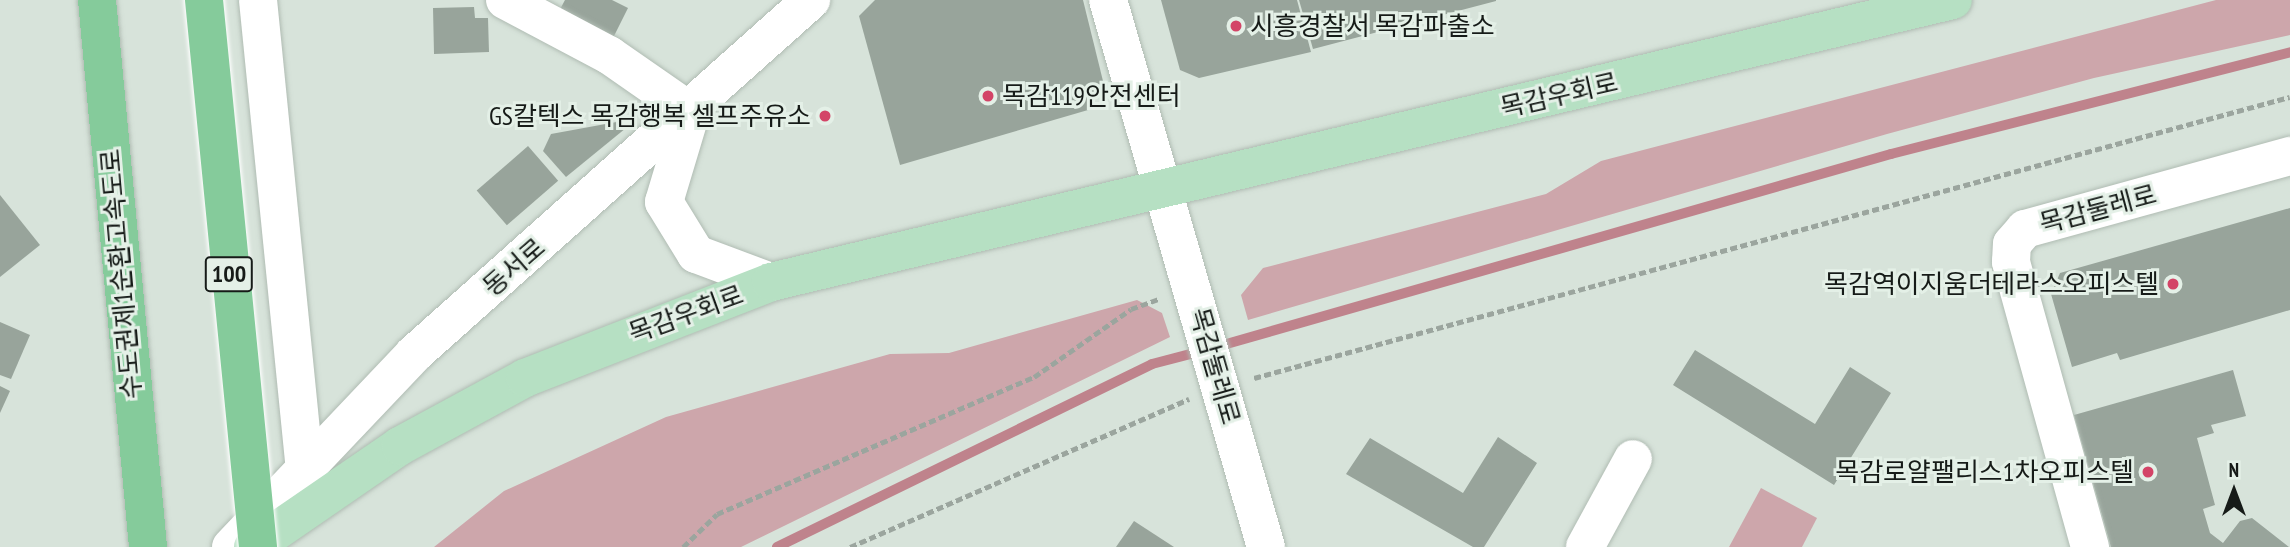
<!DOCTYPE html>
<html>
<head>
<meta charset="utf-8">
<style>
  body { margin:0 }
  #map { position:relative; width:2290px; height:547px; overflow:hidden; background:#d7e3da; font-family:"PT Sans Narrow","Noto Sans KR",sans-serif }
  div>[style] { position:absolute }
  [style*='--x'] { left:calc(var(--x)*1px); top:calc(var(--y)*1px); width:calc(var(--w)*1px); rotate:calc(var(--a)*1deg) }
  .green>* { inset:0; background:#cda6ab }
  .stream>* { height:10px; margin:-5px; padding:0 5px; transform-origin:5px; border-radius:5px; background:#bf838c }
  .building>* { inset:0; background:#98a49b; transform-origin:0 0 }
  .path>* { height:4.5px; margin-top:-2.25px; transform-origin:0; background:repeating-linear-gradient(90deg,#9ba59e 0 7px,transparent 0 10.5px) }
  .roads { filter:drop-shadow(0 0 2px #b0bcb3) drop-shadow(0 0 2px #b0bcb3) }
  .minor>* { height:38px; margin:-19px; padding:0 19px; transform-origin:19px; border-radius:19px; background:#fff }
  .major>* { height:38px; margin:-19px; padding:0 19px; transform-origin:19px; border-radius:19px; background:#b6e0c3 }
  .highway>* { height:38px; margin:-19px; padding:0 19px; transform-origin:19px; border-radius:19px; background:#85cb9b }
  .bridges { filter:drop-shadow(0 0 2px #fff) drop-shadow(0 0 2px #fff) }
  .highway-bridge>* { height:38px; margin:-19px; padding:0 19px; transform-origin:19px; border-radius:19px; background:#85cb9b }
  .dots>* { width:19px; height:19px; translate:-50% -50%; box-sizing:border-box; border:4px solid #e4f0e7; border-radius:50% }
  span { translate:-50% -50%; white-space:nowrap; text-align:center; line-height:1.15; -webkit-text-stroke:6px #e4f0e7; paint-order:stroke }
  .shield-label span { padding:2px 5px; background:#e4f0e7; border:2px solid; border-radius:5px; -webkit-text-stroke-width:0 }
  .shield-label { font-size:24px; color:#161b18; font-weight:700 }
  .poi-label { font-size:26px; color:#161b18 }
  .left { translate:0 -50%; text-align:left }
  .right { translate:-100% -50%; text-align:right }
  .street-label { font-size:26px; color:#161b18 }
  .north { position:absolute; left:2199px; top:456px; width:70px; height:70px; -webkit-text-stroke:5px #e4f0e7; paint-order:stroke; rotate:0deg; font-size:19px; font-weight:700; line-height:28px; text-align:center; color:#161b18 }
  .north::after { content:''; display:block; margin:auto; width:24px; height:32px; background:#161b18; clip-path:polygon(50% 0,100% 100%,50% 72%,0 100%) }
</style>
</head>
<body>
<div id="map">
  <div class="green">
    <i style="clip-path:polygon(2216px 0,2290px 0,2290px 35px,2094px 78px,1887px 134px,1248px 320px,1241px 295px,1263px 268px,1546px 194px,1601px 161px)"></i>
    <i style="clip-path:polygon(1137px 300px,1162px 313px,1170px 337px,741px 547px,434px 547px,504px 491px,666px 417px,890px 354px,949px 353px)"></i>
    <i style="clip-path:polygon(1761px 488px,1817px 518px,1802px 547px,1729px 547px)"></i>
  </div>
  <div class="stream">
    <i style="--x:1216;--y:347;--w:702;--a:-15.96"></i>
    <i style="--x:1891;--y:154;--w:412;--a:-14.3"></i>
    <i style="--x:777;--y:547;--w:417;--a:-26"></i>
    <i style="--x:1152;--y:364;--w:52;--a:-14.6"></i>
  </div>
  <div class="building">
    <i style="clip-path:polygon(565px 0,612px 0,628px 8px,611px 42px,557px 15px)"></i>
    <i style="clip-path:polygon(875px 0,1083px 0,1103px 81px,1088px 110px,900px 165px,859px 16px)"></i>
    <i style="clip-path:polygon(1161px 0,1297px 0,1311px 52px,1199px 78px,1180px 70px)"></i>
    <i style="clip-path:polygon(1299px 0,1496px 0,1496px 1px,1313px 49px)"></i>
    <i style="clip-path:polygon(474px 7px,475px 18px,488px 18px,489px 52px,434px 54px,433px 8px)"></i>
    <i style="clip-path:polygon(622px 121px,626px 128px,566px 177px,543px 151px,551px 134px)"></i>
    <i style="left:528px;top:146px;width:46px;height:68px;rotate:49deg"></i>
    <i style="clip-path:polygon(0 195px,40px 245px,0 277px)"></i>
    <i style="clip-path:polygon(2290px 208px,2290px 310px,2120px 360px,2117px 353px,2072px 367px,2051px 294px,2060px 273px)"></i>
    <i style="clip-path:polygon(0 322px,30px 335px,11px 379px,0 375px)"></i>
    <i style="clip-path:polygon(1695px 350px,1815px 424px,1850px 367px,1891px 393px,1834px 485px,1673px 385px)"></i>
    <i style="clip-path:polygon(2233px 370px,2246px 416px,2211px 425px,2214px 433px,2197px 438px,2215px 505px,2203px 509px,2210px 533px,2223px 543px,2240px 521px,2252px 518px,2289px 547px,2111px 547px,2074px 415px)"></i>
    <i style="clip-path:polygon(0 386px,10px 391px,0 413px)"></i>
    <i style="clip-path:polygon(1498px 437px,1537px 463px,1484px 547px,1473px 547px,1346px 474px,1370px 438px,1463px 493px)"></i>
    <i style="clip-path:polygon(1134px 521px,1174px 547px,1116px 547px)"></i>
  </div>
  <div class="path">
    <i style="--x:1254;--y:378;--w:1073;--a:-15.18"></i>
    <i style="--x:683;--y:547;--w:47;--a:-44.1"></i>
    <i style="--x:717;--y:514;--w:345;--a:-23.4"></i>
    <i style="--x:1034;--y:377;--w:118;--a:-35"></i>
    <i style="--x:1131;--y:309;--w:30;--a:-20"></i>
    <i style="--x:850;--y:547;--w:370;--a:-23.6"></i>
  </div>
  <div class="roads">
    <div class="minor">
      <i style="--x:258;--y:0;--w:471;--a:84.3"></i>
      <i style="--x:505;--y:0;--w:118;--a:27.9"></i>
      <i style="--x:609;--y:55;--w:100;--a:34.8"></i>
      <i style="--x:1108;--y:0;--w:569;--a:73.89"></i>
      <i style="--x:691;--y:112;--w:94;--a:106.7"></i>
      <i style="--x:664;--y:202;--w:61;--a:58.4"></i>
      <i style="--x:696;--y:254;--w:80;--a:20.5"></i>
      <i style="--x:231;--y:547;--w:266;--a:-46.5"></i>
      <i style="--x:414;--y:354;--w:532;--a:-41.72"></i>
      <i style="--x:1585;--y:547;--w:100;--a:-61.4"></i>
      <i style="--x:2090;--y:547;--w:296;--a:-105.5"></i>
      <i style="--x:2011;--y:262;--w:18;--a:-87"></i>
      <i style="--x:2012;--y:244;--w:20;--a:-49"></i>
      <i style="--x:2025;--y:229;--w:275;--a:-15.4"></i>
    </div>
    <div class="major">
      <i style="--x:253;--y:547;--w:178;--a:-34.5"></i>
      <i style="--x:400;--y:446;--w:142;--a:-28.5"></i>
      <i style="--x:525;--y:378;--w:264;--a:-21.3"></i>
      <i style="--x:771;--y:282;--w:1215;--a:-13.42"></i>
    </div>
    <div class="highway">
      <i style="--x:97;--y:0;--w:549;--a:84.67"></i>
    </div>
  </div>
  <div class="bridges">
    <div class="highway-bridge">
      <i style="--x:204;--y:0;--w:550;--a:84.36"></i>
    </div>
  </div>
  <div class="dots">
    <i style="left:1236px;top:26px;background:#d34467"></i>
    <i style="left:988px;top:96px;background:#d34467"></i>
    <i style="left:825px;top:116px;background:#d34467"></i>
    <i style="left:2173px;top:284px;background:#d34467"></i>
    <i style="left:2148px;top:472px;background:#d34467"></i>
  </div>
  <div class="shield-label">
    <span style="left:229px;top:274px">100</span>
  </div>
  <div class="poi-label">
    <span class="left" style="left:1250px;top:26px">시흥경찰서 목감파출소</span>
    <span class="left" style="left:1002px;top:96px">목감119안전센터</span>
    <span class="right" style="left:811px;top:116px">GS칼텍스 목감행복 셀프주유소</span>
    <span class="right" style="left:2159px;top:284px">목감역이지움더테라스오피스텔</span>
    <span class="right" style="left:2134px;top:472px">목감로얄팰리스1차오피스텔</span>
  </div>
  <div class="street-label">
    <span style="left:1559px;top:95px;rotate:-13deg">목감우회로</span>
    <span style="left:2098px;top:209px;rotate:-15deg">목감둘레로</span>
    <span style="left:514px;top:267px;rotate:-41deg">동서로</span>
    <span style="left:121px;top:274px;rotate:-95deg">수도권제1순환고속도로</span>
    <span style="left:686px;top:314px;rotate:-20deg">목감우회로</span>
    <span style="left:1215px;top:366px;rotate:74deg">목감둘레로</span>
  </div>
  <div class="north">N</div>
</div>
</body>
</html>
